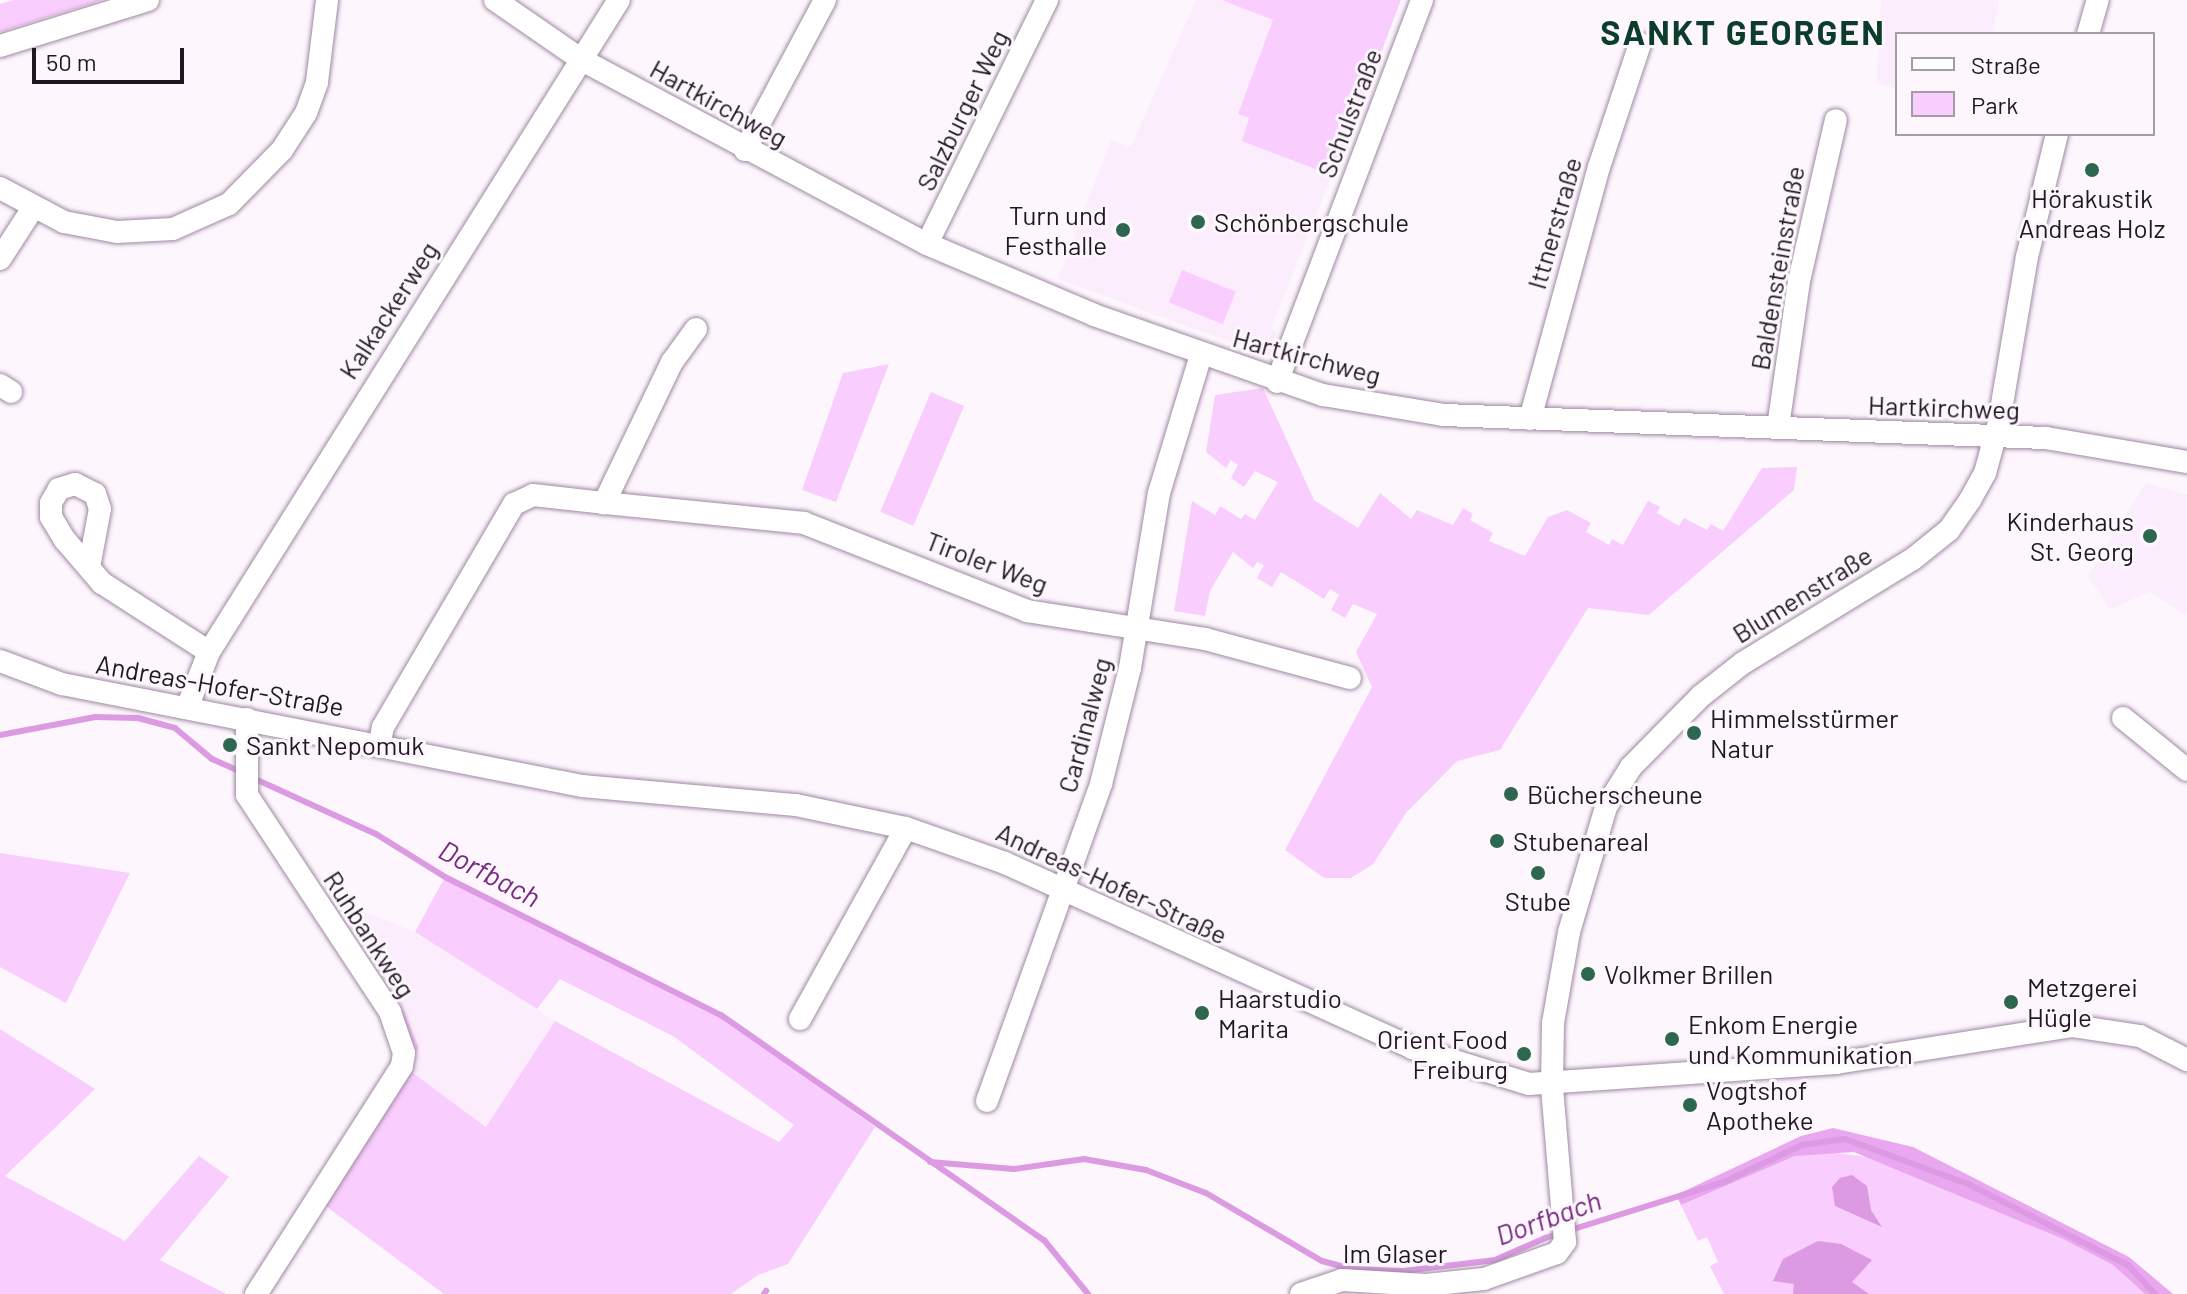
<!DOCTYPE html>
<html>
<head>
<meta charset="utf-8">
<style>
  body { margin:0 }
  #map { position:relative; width:2187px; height:1294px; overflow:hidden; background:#fdf7fd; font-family:Barlow,sans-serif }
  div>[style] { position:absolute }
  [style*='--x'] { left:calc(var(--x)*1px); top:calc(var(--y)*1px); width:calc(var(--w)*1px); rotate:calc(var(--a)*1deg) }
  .built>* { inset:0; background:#fbedfc }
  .green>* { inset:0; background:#f9cdfd; transform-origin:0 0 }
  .forest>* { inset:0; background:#e9a7f0 }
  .water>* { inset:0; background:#db9ae2 }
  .stream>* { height:6px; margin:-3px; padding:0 3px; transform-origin:3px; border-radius:3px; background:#db9ae2 }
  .roads { filter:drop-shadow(0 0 2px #a088a3) drop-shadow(0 0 2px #a088a3) }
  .minor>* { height:22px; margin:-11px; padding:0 11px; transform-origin:11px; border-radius:11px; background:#fff }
  .dots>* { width:22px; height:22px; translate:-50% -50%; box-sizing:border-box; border:4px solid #fdf7fd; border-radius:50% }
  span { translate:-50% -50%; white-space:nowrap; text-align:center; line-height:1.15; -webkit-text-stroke:6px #fdf7fd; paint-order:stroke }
  .street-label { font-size:26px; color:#211722 }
  .poi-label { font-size:26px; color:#211722 }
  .right { translate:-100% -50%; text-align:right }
  .left { translate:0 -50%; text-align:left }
  .water-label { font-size:28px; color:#762a80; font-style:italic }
  .district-label { font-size:34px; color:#0c3d2b; font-weight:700; letter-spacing:2px }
  .legend { position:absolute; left:1895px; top:32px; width:260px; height:104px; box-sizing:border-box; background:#fdf7fd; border:2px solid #a59da5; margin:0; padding:10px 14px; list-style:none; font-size:24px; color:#211722 }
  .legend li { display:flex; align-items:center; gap:16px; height:40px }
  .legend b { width:40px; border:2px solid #a59da5 }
  .scale { position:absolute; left:32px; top:48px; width:152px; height:36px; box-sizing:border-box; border:4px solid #211722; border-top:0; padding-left:10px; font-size:24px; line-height:28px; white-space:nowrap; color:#211722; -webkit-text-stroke:6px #fdf7fd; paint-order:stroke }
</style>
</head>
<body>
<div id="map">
  <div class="built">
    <i style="clip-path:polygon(1196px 0,1401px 0,1271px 329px,1277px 332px,1269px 356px,1058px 279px,1111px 140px,1131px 147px)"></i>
    <i style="clip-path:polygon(1881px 0,1999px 0,1993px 34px,1897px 34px,1897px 89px,1876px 83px)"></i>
    <i style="clip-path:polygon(2146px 483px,2187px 495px,2187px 616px,2150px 592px,2110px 609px,2088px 576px)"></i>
    <i style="clip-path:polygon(317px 893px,415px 932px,555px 1021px,487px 1127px,405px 1068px,396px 1015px)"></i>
  </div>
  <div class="green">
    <i style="clip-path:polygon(14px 0,103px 0,0 32px,0 4px)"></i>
    <i style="clip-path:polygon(1222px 0,1401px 0,1334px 176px,1242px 141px,1249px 118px,1238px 114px,1273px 20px)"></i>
    <i style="left:1182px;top:270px;width:58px;height:35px;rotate:22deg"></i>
    <i style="clip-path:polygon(889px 364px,836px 502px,802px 490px,843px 373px)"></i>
    <i style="clip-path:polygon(1263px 388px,1314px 500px,1358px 528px,1380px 493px,1411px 519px,1417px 510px,1453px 525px,1463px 508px,1473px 514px,1470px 520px,1493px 533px,1489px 541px,1525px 556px,1548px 517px,1567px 510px,1591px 523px,1586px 532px,1609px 545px,1612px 539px,1623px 545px,1648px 501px,1660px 507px,1657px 513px,1679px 526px,1684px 518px,1707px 530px,1711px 524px,1723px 531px,1762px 468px,1797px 467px,1794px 490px,1649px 615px,1588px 608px,1500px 750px,1457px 761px,1406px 813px,1373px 864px,1351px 878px,1324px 878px,1285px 850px,1372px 687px,1356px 652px,1377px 614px,1353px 604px,1345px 618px,1331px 610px,1339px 595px,1330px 589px,1324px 599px,1281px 572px,1272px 587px,1257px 578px,1264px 565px,1257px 562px,1253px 568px,1233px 552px,1210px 591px,1205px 616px,1174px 611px,1192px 501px,1215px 515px,1220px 506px,1241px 519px,1245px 514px,1255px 520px,1278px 482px,1255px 471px,1244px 487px,1231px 478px,1238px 465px,1231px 460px,1226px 468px,1206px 452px,1215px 395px)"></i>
    <i style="left:931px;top:392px;width:36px;height:130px;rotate:23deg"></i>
    <i style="clip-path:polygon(0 853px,130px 873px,66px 1003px,0 967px)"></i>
    <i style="clip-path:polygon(445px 877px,721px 1015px,875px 1127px,788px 1264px,758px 1275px,731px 1294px,444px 1294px,323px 1204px,394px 1067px,396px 1015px,404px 1011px,419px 1048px,406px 1068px,486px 1127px,555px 1021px,779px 1142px,794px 1125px,673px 1036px,560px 979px,537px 1009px,415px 932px)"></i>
    <i style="clip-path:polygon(0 1029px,95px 1089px,5px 1176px,125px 1241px,199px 1156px,229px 1177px,160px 1260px,226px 1294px,0 1294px)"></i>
    <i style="clip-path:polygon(1818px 1151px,1869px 1157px,2063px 1239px,2113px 1265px,2145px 1294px,1724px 1294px,1710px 1266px,1718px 1262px,1707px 1237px,1698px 1241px,1681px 1205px,1795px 1156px)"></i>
  </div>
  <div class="forest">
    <i style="clip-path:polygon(1833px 1128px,1913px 1147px,2129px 1257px,2173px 1294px,2145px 1294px,2113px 1265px,2063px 1239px,1854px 1152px,1795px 1156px,1681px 1205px,1676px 1195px,1801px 1136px)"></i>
  </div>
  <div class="water">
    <i style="clip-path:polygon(1852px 1175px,1867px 1186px,1871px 1210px,1882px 1227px,1835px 1206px,1832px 1187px,1840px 1178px)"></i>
    <i style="clip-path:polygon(1818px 1241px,1841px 1244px,1872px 1260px,1852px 1282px,1869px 1294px,1793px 1294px,1794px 1284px,1773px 1281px,1783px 1259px)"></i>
  </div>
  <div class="stream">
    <i style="--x:0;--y:735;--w:97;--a:-10.7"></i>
    <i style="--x:95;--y:717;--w:43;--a:1.3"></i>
    <i style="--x:138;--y:718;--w:38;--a:15"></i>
    <i style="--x:175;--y:728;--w:48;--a:40"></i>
    <i style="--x:212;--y:759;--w:34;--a:24"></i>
    <i style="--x:253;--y:778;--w:135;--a:24.5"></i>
    <i style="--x:376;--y:834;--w:81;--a:31.9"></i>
    <i style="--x:445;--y:877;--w:309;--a:26.6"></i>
    <i style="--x:721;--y:1015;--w:394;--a:34.9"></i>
    <i style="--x:1044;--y:1240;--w:70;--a:50.8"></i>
    <i style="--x:930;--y:1162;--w:84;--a:4.8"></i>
    <i style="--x:1014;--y:1169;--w:71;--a:-8.1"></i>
    <i style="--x:1084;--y:1159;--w:63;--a:10.1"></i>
    <i style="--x:1146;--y:1170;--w:64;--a:21"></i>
    <i style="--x:1206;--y:1193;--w:134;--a:30.4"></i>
    <i style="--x:1322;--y:1261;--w:30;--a:15"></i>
    <i style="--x:1351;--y:1269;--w:52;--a:2.2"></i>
    <i style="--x:1403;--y:1271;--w:93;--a:-6.8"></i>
    <i style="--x:1495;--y:1260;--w:55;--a:-23.7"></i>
    <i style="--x:1545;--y:1238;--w:188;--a:-17.4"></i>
    <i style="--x:1724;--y:1182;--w:86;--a:-25.4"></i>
    <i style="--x:1802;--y:1145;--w:43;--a:-7.9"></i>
    <i style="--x:1845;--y:1139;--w:131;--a:20.1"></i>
    <i style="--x:1968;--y:1184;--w:179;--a:26.9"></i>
    <i style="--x:2128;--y:1265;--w:40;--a:47"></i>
    <i style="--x:764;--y:1294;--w:4;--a:-56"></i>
  </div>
  <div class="roads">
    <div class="minor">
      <i style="--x:495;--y:0;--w:106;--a:34.6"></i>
      <i style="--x:582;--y:60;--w:391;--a:28.1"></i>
      <i style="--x:927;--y:244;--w:181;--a:23"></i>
      <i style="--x:1094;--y:315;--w:243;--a:19.3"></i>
      <i style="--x:1323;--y:395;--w:123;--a:9.4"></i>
      <i style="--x:1444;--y:415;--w:602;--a:2.19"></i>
      <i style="--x:2046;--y:438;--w:143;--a:9.7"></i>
      <i style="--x:2088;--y:34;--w:35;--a:-74"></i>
      <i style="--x:0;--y:46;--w:155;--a:-17.3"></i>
      <i style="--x:745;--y:150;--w:170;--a:-61.9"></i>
      <i style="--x:0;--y:188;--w:72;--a:28"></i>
      <i style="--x:64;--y:222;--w:54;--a:10.7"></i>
      <i style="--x:117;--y:232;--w:56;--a:-3.1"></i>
      <i style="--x:173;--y:229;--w:61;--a:-24.1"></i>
      <i style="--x:229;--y:204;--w:76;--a:-45.5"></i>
      <i style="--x:282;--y:150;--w:44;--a:-57"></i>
      <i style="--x:306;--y:113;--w:33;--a:-70"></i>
      <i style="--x:317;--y:82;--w:83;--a:-83"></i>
      <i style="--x:927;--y:244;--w:272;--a:-63.8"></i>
      <i style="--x:0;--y:259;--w:61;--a:-57.1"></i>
      <i style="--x:696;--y:329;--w:41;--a:126"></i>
      <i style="--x:672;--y:362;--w:157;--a:115.7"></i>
      <i style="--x:604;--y:503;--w:201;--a:5.7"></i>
      <i style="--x:804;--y:523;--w:240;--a:21.5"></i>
      <i style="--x:1027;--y:611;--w:180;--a:8.9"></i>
      <i style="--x:1205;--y:639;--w:150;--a:15.1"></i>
      <i style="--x:1277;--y:382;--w:409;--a:-69.2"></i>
      <i style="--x:0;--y:385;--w:13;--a:32"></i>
      <i style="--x:1530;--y:419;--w:261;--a:-74.7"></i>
      <i style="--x:1599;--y:167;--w:130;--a:-71.6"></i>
      <i style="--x:1778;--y:427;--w:148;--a:-81.8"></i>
      <i style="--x:1799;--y:281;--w:165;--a:-77.1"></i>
      <i style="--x:89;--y:567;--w:59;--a:-79.3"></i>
      <i style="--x:100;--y:509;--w:16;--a:-108"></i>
      <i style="--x:95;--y:494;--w:22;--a:-153"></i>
      <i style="--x:75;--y:484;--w:17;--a:163"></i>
      <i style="--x:59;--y:489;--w:16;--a:120"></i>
      <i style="--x:51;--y:503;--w:14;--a:90"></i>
      <i style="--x:51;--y:517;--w:27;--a:59"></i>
      <i style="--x:65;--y:540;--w:57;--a:49.3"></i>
      <i style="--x:102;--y:583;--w:127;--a:32.8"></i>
      <i style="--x:0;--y:661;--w:66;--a:20.4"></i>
      <i style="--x:62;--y:684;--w:530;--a:11.1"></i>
      <i style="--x:582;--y:786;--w:215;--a:5.1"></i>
      <i style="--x:796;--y:805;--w:112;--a:11.8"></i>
      <i style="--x:906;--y:828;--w:105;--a:19.5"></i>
      <i style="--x:1005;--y:863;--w:447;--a:24.4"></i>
      <i style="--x:1412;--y:1048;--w:122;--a:17.1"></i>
      <i style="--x:1529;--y:1084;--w:308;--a:-3.9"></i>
      <i style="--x:1836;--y:1063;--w:240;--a:-8.9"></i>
      <i style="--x:2073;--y:1026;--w:68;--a:8.5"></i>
      <i style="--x:2140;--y:1036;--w:53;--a:27.1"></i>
      <i style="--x:187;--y:708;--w:60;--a:-68.6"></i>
      <i style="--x:209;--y:652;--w:770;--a:-57.84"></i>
      <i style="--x:2123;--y:718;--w:82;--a:39.1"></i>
      <i style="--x:247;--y:719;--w:76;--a:90"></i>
      <i style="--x:247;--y:795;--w:260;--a:56.6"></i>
      <i style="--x:390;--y:1012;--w:43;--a:71.1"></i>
      <i style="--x:404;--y:1053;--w:13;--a:99"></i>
      <i style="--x:402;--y:1066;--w:271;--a:122.6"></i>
      <i style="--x:380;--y:742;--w:15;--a:-79"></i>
      <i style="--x:383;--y:727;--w:259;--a:-59.6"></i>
      <i style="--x:514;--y:504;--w:21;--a:-25"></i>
      <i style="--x:533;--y:495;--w:71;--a:6.4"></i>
      <i style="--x:800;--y:1019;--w:218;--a:-61"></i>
      <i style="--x:987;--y:1101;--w:337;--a:-70.2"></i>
      <i style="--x:1101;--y:784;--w:120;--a:-76"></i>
      <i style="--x:1130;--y:668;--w:177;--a:-80.6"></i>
      <i style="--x:1159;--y:493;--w:144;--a:-73.1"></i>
      <i style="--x:1301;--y:1294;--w:43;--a:-18.9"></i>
      <i style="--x:1342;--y:1280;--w:84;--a:3.4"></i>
      <i style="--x:1426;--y:1285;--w:58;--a:-5.9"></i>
      <i style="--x:1484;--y:1279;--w:77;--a:-19.6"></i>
      <i style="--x:1557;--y:1253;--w:14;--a:-54"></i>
      <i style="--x:1565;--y:1242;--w:157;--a:-94.8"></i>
      <i style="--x:1552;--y:1086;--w:63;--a:-89.1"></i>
      <i style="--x:1553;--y:1023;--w:92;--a:-80"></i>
      <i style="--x:1569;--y:932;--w:130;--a:-73.5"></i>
      <i style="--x:1606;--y:807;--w:47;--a:-58"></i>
      <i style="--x:1631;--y:767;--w:100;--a:-45.4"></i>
      <i style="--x:1701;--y:696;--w:53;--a:-38.2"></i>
      <i style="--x:1743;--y:663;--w:199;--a:-31.5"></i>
      <i style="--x:1913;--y:559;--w:46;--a:-38.9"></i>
      <i style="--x:1949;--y:530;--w:37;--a:-55"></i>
      <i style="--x:1970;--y:500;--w:31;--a:-61"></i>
      <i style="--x:1985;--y:473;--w:53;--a:-74.6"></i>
      <i style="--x:1999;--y:422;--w:167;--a:-80.4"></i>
      <i style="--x:2027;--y:257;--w:127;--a:-76.3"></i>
    </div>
  </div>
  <div class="dots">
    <i style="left:2092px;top:170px;background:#2e6750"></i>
    <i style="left:1198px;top:222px;background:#2e6750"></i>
    <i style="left:1123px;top:230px;background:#2e6750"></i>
    <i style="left:2150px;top:536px;background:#2e6750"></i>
    <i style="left:1694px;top:733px;background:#2e6750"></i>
    <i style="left:230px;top:745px;background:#2e6750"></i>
    <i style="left:1511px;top:794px;background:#2e6750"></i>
    <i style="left:1497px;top:841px;background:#2e6750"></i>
    <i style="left:1538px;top:873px;background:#2e6750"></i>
    <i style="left:1588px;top:974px;background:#2e6750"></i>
    <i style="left:2011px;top:1002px;background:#2e6750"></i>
    <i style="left:1202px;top:1013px;background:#2e6750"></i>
    <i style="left:1672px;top:1039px;background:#2e6750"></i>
    <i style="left:1524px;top:1054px;background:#2e6750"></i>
    <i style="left:1690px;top:1105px;background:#2e6750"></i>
  </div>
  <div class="street-label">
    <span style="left:719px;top:103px;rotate:29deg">Hartkirchweg</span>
    <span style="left:962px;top:110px;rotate:-64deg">Salzburger Weg</span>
    <span style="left:1349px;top:113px;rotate:-69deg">Schulstraße</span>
    <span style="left:1554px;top:223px;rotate:-74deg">Ittnerstraße</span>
    <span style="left:1777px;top:268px;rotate:-80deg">Baldensteinstraße</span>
    <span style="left:388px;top:310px;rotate:-57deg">Kalkackerweg</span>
    <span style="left:1307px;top:356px;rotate:15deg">Hartkirchweg</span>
    <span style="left:1944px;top:407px;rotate:2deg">Hartkirchweg</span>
    <span style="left:987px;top:562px;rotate:21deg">Tiroler Weg</span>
    <span style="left:1802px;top:594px;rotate:-32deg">Blumenstraße</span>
    <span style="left:220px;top:685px;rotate:10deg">Andreas-Hofer-Straße</span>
    <span style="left:1084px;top:725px;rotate:-75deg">Cardinalweg</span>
    <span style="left:1112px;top:883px;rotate:25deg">Andreas-Hofer-Straße</span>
    <span style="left:370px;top:934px;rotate:57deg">Ruhbankweg</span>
    <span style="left:1395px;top:1253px">Im Glaser</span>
  </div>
  <div class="poi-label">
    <span style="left:2092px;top:213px">Hörakustik<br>Andreas Holz</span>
    <span class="right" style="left:1107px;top:230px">Turn und<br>Festhalle</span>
    <span class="left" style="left:1214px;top:222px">Schönbergschule</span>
    <span class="right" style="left:2134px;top:536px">Kinderhaus<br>St. Georg</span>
    <span class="left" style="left:1710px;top:733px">Himmelsstürmer<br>Natur</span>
    <span class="left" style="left:246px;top:745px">Sankt Nepomuk</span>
    <span class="left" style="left:1527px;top:794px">Bücherscheune</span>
    <span class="left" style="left:1513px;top:841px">Stubenareal</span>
    <span style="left:1538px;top:901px">Stube</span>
    <span class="left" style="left:1604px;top:974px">Volkmer Brillen</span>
    <span class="left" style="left:2027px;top:1002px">Metzgerei<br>Hügle</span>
    <span class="left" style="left:1218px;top:1013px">Haarstudio<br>Marita</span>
    <span class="left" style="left:1688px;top:1039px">Enkom Energie<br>und Kommunikation</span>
    <span class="right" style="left:1508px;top:1054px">Orient Food<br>Freiburg</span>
    <span class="left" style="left:1706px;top:1105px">Vogtshof<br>Apotheke</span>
  </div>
  <div class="water-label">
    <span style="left:490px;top:873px;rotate:28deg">Dorfbach</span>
    <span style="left:1548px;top:1217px;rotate:-20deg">Dorfbach</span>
  </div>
  <div class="district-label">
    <span style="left:1743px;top:32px">SANKT GEORGEN</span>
  </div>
  <ul class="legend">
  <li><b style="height:10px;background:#fff"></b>Straße</li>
  <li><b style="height:22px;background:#f9cdfd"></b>Park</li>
  </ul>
  <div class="scale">50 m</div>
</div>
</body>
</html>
